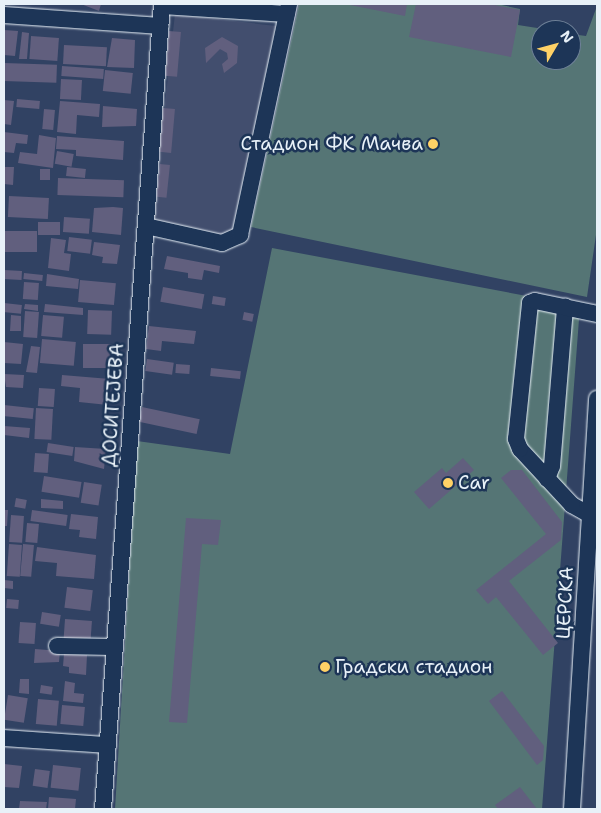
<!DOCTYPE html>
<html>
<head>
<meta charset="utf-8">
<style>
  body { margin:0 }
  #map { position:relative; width:601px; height:813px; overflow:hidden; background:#314263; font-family:"Shantell Sans",sans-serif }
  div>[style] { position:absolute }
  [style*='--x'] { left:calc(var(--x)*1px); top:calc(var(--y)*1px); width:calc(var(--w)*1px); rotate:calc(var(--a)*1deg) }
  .built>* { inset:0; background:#424e6e }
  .green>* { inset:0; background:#557575 }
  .building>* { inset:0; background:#615f7e; transform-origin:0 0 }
  .roads { filter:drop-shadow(0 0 1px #e8f1f8) drop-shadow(0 0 1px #e8f1f8) }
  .minor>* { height:16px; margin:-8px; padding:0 8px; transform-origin:8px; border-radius:8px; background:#1d3557 }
  .dots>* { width:14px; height:14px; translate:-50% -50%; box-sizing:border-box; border:2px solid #1d3557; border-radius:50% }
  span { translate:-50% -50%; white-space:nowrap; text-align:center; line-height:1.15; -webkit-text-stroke:5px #1d3557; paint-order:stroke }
  .poi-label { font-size:19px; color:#e8f1f8 }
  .right { translate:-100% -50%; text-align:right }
  .left { translate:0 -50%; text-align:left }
  .street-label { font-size:19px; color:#e8f1f8 }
  .frame { position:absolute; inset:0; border:5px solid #e8f1f8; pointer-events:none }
  .north { position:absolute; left:531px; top:20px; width:50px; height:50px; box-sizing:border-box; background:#1d3557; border:1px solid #6e8097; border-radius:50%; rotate:53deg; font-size:14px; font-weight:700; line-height:20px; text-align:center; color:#e8f1f8 }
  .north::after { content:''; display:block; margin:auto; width:18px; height:22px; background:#ffd166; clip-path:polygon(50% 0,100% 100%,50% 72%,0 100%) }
</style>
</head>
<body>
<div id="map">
  <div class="built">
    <i style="clip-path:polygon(175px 14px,276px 26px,236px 228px,226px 236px,152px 220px)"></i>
  </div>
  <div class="green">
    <i style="clip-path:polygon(299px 4px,497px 4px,520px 9px,518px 25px,550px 30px,541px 30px,541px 60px,571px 60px,571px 34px,586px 36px,597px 6px,597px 228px,587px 297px,251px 227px)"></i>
    <i style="clip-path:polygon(272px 248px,580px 306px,542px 809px,115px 809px,137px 441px,230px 454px)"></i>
  </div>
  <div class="building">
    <i style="clip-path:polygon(81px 4px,101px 4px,99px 11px)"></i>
    <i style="clip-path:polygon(345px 4px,407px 4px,405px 16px)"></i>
    <i style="clip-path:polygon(416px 4px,490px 4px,520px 10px,511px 57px,409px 37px)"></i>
    <i style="clip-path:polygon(4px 30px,18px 31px,15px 56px,4px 55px)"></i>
    <i style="left:169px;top:31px;width:12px;height:45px;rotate:5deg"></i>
    <i style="clip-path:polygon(22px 32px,29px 33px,27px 59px,19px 59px)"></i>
    <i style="left:31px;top:36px;width:28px;height:23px;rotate:4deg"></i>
    <i style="clip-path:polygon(222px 37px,238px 46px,237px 63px,224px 73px,222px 64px,228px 59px,227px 53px,220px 49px,206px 63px,205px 48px)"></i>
    <i style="clip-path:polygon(112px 38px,135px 40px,134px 68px,107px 67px)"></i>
    <i style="left:64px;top:45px;width:43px;height:19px;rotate:3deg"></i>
    <i style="left:4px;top:63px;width:53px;height:18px;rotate:2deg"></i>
    <i style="left:62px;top:66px;width:42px;height:10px;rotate:4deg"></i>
    <i style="left:105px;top:70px;width:28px;height:21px;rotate:6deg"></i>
    <i style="left:61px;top:79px;width:21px;height:20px;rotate:3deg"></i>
    <i style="left:17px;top:99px;width:23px;height:8px;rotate:5deg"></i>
    <i style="clip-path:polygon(4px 100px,14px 101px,11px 125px,4px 124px)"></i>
    <i style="clip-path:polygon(60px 101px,100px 104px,99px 117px,77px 115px,76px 134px,57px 132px)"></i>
    <i style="clip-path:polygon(103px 106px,137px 109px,136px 126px,102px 127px)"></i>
    <i style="left:163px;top:108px;width:12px;height:44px;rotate:5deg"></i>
    <i style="left:44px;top:109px;width:11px;height:20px;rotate:5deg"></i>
    <i style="clip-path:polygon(4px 132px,28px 135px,27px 144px,16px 143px,14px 153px,4px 152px)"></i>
    <i style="clip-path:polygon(39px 135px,56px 138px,53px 168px,18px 163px,20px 152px,37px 154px)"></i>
    <i style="clip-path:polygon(57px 136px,124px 141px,123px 160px,76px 156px,76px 150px,56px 149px)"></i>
    <i style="left:57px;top:151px;width:17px;height:13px;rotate:10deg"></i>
    <i style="left:160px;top:164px;width:10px;height:33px;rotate:6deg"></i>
    <i style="clip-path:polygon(4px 167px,14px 167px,13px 185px,4px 184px)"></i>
    <i style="left:67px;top:167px;width:19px;height:9px;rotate:6deg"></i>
    <i style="left:40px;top:169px;width:10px;height:11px"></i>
    <i style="left:58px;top:178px;width:66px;height:17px;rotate:2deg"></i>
    <i style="left:9px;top:196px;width:40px;height:21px;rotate:3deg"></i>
    <i style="clip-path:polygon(113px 207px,123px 208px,121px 235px,92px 232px,94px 208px)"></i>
    <i style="left:64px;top:217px;width:26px;height:15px;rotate:4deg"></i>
    <i style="left:38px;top:222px;width:22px;height:13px"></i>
    <i style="left:4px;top:231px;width:33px;height:21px"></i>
    <i style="left:69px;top:237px;width:23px;height:14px;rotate:7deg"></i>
    <i style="clip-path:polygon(51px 238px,66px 240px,64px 253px,71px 254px,69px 271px,48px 268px)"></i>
    <i style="clip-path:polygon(94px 242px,120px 245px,117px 264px,102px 263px,103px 257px,92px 255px)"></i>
    <i style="clip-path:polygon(167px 256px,220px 266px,219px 273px,204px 270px,202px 280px,188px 278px,188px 273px,164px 269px)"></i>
    <i style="left:4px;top:270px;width:18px;height:9px;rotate:3deg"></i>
    <i style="left:24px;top:273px;width:19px;height:6px;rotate:6deg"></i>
    <i style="clip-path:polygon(47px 274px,79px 279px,78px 289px,46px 286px)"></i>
    <i style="left:80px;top:280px;width:36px;height:22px;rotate:5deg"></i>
    <i style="left:24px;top:282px;width:15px;height:17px;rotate:4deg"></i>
    <i style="left:163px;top:287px;width:42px;height:15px;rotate:10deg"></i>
    <i style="left:213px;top:296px;width:13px;height:8px;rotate:9deg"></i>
    <i style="left:4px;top:303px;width:18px;height:9px;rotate:6deg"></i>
    <i style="clip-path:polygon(25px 304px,38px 305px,38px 311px,24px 309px)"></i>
    <i style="clip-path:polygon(45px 304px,83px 308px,83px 315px,44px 312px)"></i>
    <i style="left:88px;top:310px;width:24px;height:24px;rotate:2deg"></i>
    <i style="left:25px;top:311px;width:14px;height:26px;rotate:4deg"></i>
    <i style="left:244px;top:312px;width:10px;height:8px;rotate:11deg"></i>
    <i style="clip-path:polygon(11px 315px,21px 316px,21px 331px,10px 331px)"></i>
    <i style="left:43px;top:315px;width:21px;height:21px;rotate:5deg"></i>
    <i style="clip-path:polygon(149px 326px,196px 331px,194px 344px,162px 341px,161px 351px,146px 349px)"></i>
    <i style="left:42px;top:339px;width:34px;height:24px;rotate:5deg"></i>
    <i style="clip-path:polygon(4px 342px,23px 344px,21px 364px,4px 363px)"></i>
    <i style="left:83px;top:344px;width:31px;height:24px"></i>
    <i style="clip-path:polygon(31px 346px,40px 347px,37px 373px,26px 372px)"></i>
    <i style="left:147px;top:359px;width:27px;height:12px;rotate:8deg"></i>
    <i style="left:176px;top:364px;width:14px;height:9px;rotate:4deg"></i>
    <i style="left:211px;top:368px;width:30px;height:8px;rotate:6deg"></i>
    <i style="clip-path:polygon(4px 374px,24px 375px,23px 388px,6px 387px)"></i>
    <i style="clip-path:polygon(62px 375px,110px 379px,108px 405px,79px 402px,80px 388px,61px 386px)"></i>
    <i style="left:39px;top:388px;width:16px;height:18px;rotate:4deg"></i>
    <i style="left:4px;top:405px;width:30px;height:11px;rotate:6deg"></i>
    <i style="left:142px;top:407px;width:59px;height:15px;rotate:12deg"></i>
    <i style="left:36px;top:408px;width:17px;height:31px;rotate:3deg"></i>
    <i style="clip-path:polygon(4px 426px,30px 428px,29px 438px,4px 435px)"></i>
    <i style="left:48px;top:443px;width:26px;height:9px;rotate:9deg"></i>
    <i style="clip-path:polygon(75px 447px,106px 449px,104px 469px,74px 461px)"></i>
    <i style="left:35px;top:453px;width:14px;height:19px;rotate:4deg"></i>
    <i style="clip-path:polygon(463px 458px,474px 470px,429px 509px,414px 492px,442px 468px,446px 473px)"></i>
    <i style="clip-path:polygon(511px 470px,522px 470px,562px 522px,561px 540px,509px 581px,558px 643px,543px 655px,496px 597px,488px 604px,476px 590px,546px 534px,501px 478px)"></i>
    <i style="left:44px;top:476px;width:38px;height:16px;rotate:9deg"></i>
    <i style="left:84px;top:482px;width:18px;height:21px;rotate:9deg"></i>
    <i style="left:16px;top:498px;width:11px;height:9px;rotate:10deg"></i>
    <i style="clip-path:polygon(41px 499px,63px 501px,63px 509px,41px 508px)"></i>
    <i style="clip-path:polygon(4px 510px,8px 510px,7px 526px,4px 526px)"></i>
    <i style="left:32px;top:510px;width:36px;height:11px;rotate:8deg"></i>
    <i style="clip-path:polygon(71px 514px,98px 517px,96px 539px,79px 537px,80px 530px,69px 529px)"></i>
    <i style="left:11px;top:515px;width:13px;height:27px;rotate:4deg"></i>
    <i style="clip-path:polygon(186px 518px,221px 520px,218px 545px,202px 544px,187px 723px,169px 722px)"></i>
    <i style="left:27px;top:523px;width:12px;height:19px;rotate:5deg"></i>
    <i style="left:9px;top:544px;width:13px;height:32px;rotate:4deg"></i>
    <i style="left:23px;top:544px;width:11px;height:32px;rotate:5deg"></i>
    <i style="clip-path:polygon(37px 547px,96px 555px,94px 579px,56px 576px,57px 563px,35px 561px)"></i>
    <i style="clip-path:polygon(4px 580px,13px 581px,13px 589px,4px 588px)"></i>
    <i style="left:67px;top:587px;width:26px;height:21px;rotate:7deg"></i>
    <i style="left:7px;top:599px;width:12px;height:9px;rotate:5deg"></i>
    <i style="left:42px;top:612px;width:19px;height:12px;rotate:9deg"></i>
    <i style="left:65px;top:619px;width:27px;height:20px;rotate:4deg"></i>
    <i style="left:20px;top:622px;width:16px;height:21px;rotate:4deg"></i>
    <i style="clip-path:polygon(35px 649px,60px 651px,59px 662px,34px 663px)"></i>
    <i style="clip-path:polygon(64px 654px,87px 655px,86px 675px,69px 673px,69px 667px,63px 666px)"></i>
    <i style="clip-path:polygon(20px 679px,29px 679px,29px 694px,19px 693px)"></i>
    <i style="clip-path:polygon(65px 681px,75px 683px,74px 693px,84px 694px,83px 703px,63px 701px)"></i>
    <i style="left:41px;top:685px;width:12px;height:8px;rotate:9deg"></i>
    <i style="clip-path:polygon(502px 691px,544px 746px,543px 760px,537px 765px,489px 701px)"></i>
    <i style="left:8px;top:695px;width:20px;height:25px;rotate:9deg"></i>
    <i style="left:38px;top:699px;width:21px;height:25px;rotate:5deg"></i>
    <i style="left:62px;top:705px;width:23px;height:19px;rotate:5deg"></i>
    <i style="clip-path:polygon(4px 764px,22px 766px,19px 788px,4px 787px)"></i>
    <i style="left:53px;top:765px;width:28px;height:23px;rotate:6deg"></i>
    <i style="left:35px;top:769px;width:15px;height:17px;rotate:8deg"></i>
    <i style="clip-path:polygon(520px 787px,537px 809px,498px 809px,495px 805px)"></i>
    <i style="clip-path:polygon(49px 797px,76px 799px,75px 809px,48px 809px)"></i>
    <i style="clip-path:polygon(20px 801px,47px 802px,46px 809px,19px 809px)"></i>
  </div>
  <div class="roads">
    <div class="minor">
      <i style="--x:162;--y:6;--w:125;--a:3.7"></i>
      <i style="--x:4;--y:15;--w:157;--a:4"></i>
      <i style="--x:146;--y:226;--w:78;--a:12.6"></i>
      <i style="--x:222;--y:243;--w:20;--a:-24"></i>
      <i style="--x:240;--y:235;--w:236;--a:-78"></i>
      <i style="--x:547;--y:479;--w:14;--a:-69"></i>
      <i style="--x:552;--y:466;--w:160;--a:-85.3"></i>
      <i style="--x:590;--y:515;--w:21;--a:-151"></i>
      <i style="--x:572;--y:505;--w:76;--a:-132.9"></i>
      <i style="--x:520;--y:449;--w:11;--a:-112"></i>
      <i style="--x:516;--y:439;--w:137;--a:-84.1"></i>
      <i style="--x:530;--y:303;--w:5;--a:-22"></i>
      <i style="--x:535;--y:301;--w:63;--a:11.8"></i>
      <i style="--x:57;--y:646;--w:58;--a:1"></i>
      <i style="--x:4;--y:738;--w:104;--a:3.9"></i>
      <i style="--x:103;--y:809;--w:807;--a:-85.81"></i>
      <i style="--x:572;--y:809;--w:411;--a:-86.5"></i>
    </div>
  </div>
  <div class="dots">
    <i style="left:433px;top:144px;background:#ffd166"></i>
    <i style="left:448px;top:483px;background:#ffd166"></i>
    <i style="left:325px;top:667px;background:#ffd166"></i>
  </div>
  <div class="poi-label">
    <span class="right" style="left:423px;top:144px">Стадион ФК Мачва</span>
    <span class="left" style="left:458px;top:483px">Car</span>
    <span class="left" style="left:335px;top:667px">Градски стадион</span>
  </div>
  <div class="street-label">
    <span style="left:113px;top:405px;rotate:-86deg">ДОСИТЕЈЕВА</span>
    <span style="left:565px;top:603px;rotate:-87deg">ЦЕРСКА</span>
  </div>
  <div class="frame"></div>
  <div class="north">N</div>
</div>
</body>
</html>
